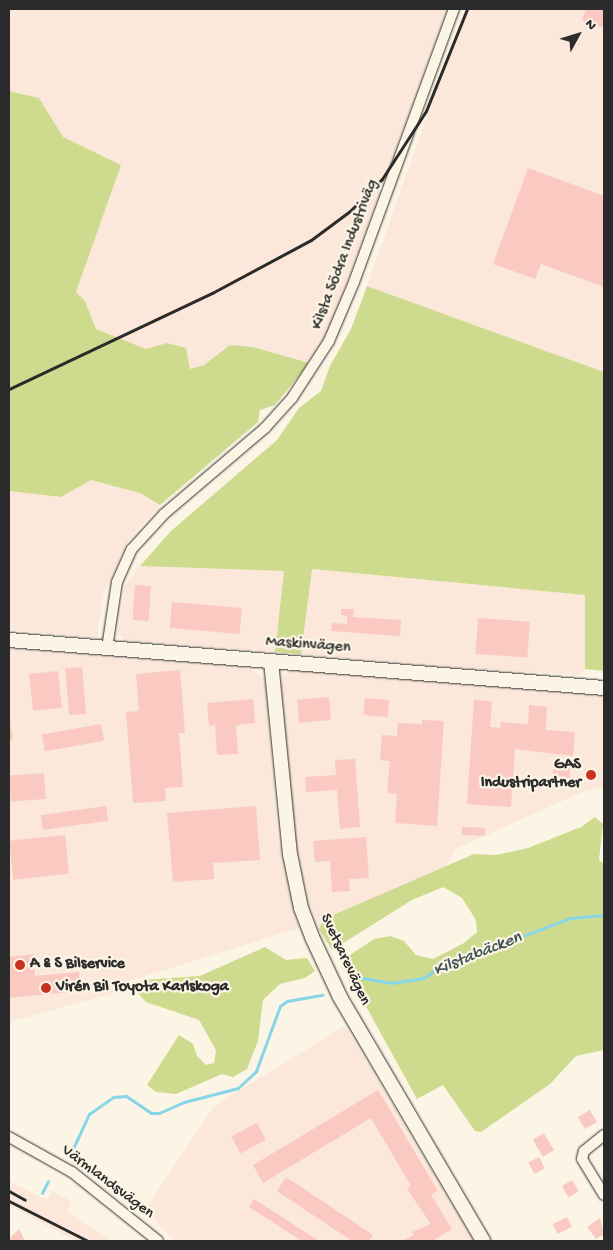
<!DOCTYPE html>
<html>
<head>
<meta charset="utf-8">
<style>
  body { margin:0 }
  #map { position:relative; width:613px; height:1250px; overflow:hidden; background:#fcf5e5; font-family:"Gochi Hand",sans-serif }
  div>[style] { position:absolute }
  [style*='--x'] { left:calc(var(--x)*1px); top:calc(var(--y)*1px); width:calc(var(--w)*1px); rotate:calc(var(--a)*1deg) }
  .built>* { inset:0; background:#fbe8da }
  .green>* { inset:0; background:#cedb8e }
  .stream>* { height:3px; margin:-1.5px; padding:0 1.5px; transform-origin:1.5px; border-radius:1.5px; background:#88d5e8 }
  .building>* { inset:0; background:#f9c9c2; transform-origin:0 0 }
  .roads { filter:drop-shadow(0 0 1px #2b2b2b) drop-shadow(0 0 1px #2b2b2b) }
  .minor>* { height:10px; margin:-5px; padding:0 5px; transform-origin:5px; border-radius:5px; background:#fcf5e5 }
  .tertiary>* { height:14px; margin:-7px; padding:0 7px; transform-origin:7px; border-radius:7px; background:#fcf5e5 }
  .rail>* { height:3px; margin:-1.5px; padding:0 1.5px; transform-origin:1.5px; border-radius:1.5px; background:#2b2b2b }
  .dots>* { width:14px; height:14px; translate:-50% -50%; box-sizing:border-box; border:2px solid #fcf5e5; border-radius:50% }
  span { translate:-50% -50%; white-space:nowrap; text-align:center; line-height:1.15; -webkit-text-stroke:4.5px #fcf5e5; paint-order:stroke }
  .street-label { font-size:16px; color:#2b2b2b }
  .poi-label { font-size:16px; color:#2b2b2b; font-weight:700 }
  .right { translate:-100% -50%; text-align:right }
  .left { translate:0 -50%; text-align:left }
  .water-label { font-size:18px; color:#42565a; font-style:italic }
  .frame { position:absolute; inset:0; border:10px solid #2b2b2b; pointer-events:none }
  .north { position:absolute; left:553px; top:10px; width:50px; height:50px; -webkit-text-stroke:4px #fcf5e5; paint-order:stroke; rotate:51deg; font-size:14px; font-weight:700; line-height:20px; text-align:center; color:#2b2b2b }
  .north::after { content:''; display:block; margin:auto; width:18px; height:22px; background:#2b2b2b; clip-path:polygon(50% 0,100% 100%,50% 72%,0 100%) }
</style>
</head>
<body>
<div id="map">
  <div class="built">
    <i style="clip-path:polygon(9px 9px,447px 9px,332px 324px,309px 363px,253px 347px,230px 345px,204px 365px,189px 369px,167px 343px,146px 349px,96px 329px,85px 301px,76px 292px,121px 165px,63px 137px,39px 98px,9px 91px)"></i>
    <i style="clip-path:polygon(465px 9px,604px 9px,604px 372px,367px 286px)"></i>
    <i style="clip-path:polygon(91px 480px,140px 493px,160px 505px,129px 539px,103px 597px,97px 639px,9px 629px,9px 491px,61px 497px)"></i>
    <i style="clip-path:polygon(140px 566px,284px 571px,275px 652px,125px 641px,118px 633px,125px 586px)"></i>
    <i style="clip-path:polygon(311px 569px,586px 595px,585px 669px,581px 675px,441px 667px,301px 654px)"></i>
    <i style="clip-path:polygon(9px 648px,247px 667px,262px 676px,266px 682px,278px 838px,299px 928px,123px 983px,123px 991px,9px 1022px)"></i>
    <i style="clip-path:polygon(294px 669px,604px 695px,604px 787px,585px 791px,455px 849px,446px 867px,324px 919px,319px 929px,308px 899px,295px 839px,280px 683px,282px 677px)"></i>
    <i style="clip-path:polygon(345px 1026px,474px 1241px,175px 1241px,145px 1210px,214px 1106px)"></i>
    <i style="clip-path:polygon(9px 1181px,47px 1200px,53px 1191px,72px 1202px,66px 1211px,113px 1241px,76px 1241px,9px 1206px)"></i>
  </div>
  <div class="green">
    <i style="clip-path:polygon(9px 91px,39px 98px,63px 137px,121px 165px,76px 292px,85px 301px,96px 329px,146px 349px,167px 343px,186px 348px,190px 369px,204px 365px,230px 345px,253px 347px,309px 363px,275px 405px,260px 410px,258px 422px,160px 505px,140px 493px,91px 480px,61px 497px,9px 491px)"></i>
    <i style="clip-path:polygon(367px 286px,604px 372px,604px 671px,585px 669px,585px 595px,312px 569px,301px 654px,275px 652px,284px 571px,140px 566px,171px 531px,277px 440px,299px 408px,321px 391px,330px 366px,351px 329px)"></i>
    <i style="clip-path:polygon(595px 817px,603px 824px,599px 860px,604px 864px,604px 1050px,576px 1056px,550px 1084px,481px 1132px,475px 1131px,443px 1085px,417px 1099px,341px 961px,374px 939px,390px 936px,404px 941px,416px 955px,433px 959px,464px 943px,477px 932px,476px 920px,462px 898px,443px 887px,412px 900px,332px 950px,319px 929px,324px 919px,474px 854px,496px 855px,528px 848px,581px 827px)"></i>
    <i style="clip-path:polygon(265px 947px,286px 960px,307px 958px,315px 971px,305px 978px,280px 984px,263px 1000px,258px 1041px,247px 1069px,233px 1077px,222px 1074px,176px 1094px,156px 1092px,147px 1085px,179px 1035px,193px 1044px,197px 1056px,206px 1065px,214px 1063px,216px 1050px,199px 1020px,146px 1002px,133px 988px,143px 980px,200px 976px)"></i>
  </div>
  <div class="stream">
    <i style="--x:350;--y:980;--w:12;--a:-9"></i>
    <i style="--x:362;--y:978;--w:30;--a:9"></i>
    <i style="--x:392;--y:983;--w:32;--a:-9"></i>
    <i style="--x:424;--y:978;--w:17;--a:-36"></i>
    <i style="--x:438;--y:968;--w:141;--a:-20.7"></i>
    <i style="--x:570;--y:918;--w:34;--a:-5"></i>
    <i style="--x:70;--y:1155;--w:45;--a:-65.1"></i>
    <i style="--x:89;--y:1114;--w:29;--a:-35"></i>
    <i style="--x:113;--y:1097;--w:13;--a:-4"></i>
    <i style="--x:126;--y:1096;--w:30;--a:34"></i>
    <i style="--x:151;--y:1113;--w:8;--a:0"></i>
    <i style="--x:159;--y:1113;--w:27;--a:-24"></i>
    <i style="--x:184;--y:1102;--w:56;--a:-14.5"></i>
    <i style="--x:238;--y:1088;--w:25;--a:-43"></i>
    <i style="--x:256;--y:1071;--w:69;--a:-69.7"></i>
    <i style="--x:280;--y:1006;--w:9;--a:-36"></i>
    <i style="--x:287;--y:1001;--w:36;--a:-10"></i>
    <i style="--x:42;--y:1193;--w:13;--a:-63"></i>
  </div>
  <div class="building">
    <i style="clip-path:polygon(586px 9px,604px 9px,604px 28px,582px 20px)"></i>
    <i style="clip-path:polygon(528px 168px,604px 196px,604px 287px,541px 264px,535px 279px,493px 264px)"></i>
    <i style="left:135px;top:585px;width:16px;height:35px;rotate:4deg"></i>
    <i style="left:172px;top:602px;width:70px;height:26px;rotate:5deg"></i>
    <i style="clip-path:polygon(341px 609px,354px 609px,353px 617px,401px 620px,400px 636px,331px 631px,332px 623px,347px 624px,347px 616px,341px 615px)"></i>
    <i style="left:478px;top:618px;width:52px;height:36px;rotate:4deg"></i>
    <i style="left:82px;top:667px;width:47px;height:17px;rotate:85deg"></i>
    <i style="clip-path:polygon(180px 670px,185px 733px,179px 733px,183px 787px,165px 788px,166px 801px,133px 803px,126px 712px,139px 711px,136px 674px)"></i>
    <i style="left:58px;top:671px;width:37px;height:29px;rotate:84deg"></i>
    <i style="left:329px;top:697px;width:23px;height:32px;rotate:85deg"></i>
    <i style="left:365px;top:698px;width:24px;height:17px;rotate:5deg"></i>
    <i style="clip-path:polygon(253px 699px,255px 723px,236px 725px,238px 754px,217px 755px,215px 725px,209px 726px,207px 703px)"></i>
    <i style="clip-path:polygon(474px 700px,492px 701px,490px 727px,500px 728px,501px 722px,528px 724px,529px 705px,547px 707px,546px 730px,575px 732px,573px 756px,515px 749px,511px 807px,467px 804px)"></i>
    <i style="clip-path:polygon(9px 715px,13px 740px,9px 741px)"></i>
    <i style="clip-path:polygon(422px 720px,444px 721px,437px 826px,395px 823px,397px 794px,387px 793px,390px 761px,380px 760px,382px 735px,397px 736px,398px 723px,422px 724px)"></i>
    <i style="left:101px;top:724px;width:17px;height:60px;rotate:80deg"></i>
    <i style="clip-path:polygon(355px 759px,360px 827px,340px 829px,337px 790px,306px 792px,305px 777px,336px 775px,335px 760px)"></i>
    <i style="left:554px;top:763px;width:17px;height:21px;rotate:7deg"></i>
    <i style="left:44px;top:773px;width:26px;height:35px;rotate:86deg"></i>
    <i style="left:106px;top:806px;width:15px;height:66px;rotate:82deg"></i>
    <i style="clip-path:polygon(256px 806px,260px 860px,213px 863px,214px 879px,173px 882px,167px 813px)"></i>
    <i style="left:462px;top:827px;width:23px;height:8px;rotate:2deg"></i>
    <i style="left:65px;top:835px;width:39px;height:56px;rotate:84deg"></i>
    <i style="clip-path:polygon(366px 837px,369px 878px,349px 879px,350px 891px,332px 892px,330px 861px,315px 862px,313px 841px)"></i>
    <i style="clip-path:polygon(33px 954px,35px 976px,79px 972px,81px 991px,9px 998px,9px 957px)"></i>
    <i style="clip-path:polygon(378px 1090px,438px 1191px,431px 1195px,452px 1229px,432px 1241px,402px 1241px,414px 1235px,412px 1232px,431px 1224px,407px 1189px,411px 1186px,371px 1118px,263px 1183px,253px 1165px)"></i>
    <i style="left:590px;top:1110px;width:14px;height:14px;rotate:60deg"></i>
    <i style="left:257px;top:1123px;width:19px;height:29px;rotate:62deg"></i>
    <i style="left:544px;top:1133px;width:20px;height:13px;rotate:60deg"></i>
    <i style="left:539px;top:1157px;width:13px;height:12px;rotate:63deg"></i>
    <i style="clip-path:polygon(286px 1177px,373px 1235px,369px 1241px,352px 1241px,277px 1191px)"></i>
    <i style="left:572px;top:1180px;width:13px;height:12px;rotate:58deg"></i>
    <i style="clip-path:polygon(254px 1199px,319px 1241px,302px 1241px,249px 1207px)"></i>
    <i style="left:567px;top:1217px;width:11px;height:16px;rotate:63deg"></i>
    <i style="clip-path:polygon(600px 1218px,604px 1234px,596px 1239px,587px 1227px)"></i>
    <i style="clip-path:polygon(19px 1229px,25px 1241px,10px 1241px,11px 1237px)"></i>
  </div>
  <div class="roads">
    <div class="minor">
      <i style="--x:107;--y:648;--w:67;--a:-81.4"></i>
      <i style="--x:117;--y:582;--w:36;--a:-66"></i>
      <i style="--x:132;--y:549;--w:47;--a:-47.6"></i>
      <i style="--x:164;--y:514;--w:133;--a:-40.4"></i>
      <i style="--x:265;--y:428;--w:40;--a:-48"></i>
      <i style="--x:292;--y:398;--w:68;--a:-57"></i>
      <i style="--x:329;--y:341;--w:64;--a:-67"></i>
      <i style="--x:354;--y:282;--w:291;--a:-69.9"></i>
      <i style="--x:604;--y:1135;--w:26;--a:141"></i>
      <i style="--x:584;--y:1151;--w:8;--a:104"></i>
      <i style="--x:582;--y:1159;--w:42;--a:58.6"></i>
      <i style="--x:9;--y:1137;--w:72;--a:29.1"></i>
      <i style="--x:72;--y:1172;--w:110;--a:38.7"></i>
    </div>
    <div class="tertiary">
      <i style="--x:9;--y:640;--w:597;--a:4.61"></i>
      <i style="--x:271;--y:661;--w:194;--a:84.4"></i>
      <i style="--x:290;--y:854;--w:55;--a:78.5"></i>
      <i style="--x:301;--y:908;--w:31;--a:69"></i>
      <i style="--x:312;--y:937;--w:66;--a:65"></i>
      <i style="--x:340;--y:997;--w:283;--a:59.6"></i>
    </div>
  </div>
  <div class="rail">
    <i style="--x:9;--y:389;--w:225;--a:-25.3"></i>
    <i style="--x:212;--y:293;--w:112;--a:-28.2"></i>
    <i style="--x:311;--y:240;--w:49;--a:-36.6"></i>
    <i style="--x:350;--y:211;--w:45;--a:-45"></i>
    <i style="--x:382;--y:179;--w:81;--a:-57.1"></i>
    <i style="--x:426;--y:111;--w:110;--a:-68.1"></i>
    <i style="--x:9;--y:1191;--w:18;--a:29"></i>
    <i style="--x:9;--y:1201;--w:89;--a:26.9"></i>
  </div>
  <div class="dots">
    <i style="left:591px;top:775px;background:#c8321e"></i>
    <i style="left:20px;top:965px;background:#c8321e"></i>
    <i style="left:46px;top:988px;background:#c8321e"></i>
  </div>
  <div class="street-label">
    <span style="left:346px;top:255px;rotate:-69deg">Kilsta Södra Industriväg</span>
    <span style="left:308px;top:646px;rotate:4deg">Maskinvägen</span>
    <span style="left:344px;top:960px;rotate:65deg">Svetsarevägen</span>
    <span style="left:107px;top:1183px;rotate:37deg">Värmlandsvägen</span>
  </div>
  <div class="poi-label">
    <span class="right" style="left:581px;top:775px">GAS<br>Industripartner</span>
    <span class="left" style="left:30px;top:965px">A &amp; S Bilservice</span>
    <span class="left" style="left:56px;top:988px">Virén Bil Toyota Karlskoga</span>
  </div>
  <div class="water-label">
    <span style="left:478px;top:955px;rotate:-22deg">Kilstabäcken</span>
  </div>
  <div class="frame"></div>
  <div class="north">N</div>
</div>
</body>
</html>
